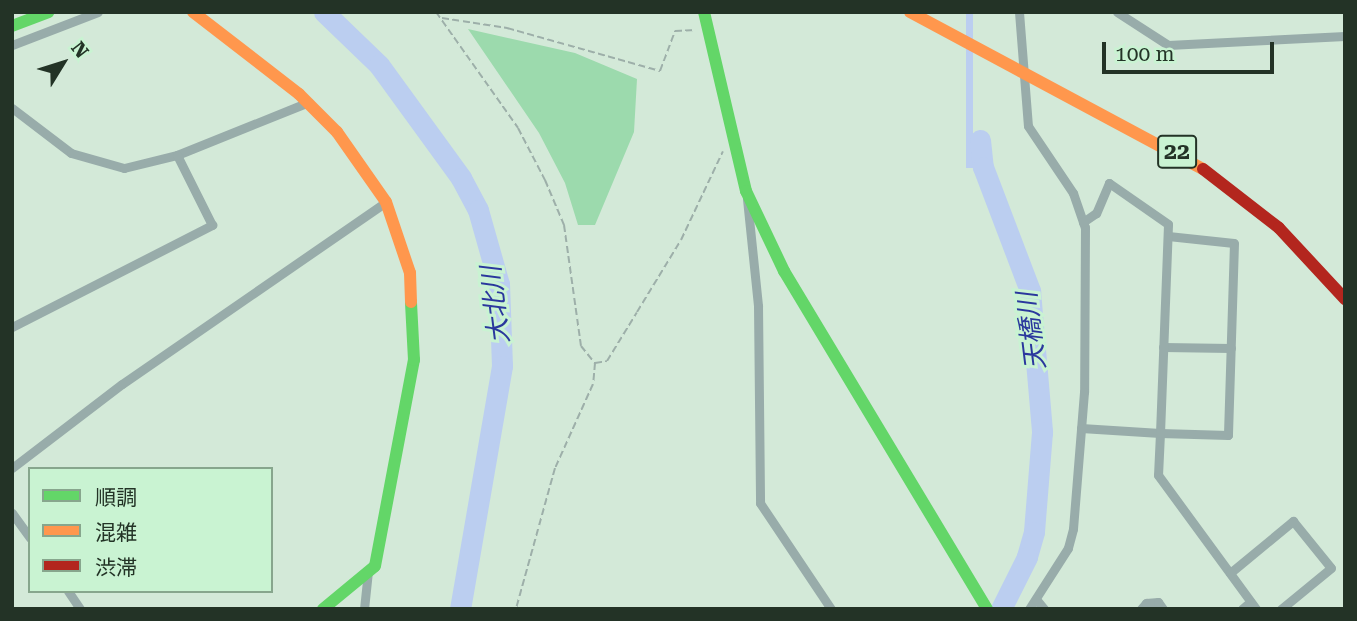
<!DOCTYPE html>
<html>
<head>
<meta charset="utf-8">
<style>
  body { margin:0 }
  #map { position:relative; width:1357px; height:621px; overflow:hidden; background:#d3e9d8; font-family:"Roboto Serif","Noto Sans JP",serif }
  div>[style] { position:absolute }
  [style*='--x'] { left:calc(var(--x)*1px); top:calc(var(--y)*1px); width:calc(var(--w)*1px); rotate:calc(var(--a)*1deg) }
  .green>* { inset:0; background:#9cdaad }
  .water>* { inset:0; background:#bbcef0; transform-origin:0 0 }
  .river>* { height:21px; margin:-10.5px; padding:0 10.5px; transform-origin:10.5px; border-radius:10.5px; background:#bbcef0 }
  .path>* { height:2px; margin-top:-1px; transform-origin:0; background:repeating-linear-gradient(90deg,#9dafa9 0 7px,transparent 0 10.5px) }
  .street>* { height:9px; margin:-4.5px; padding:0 4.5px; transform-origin:4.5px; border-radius:4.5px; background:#98acaa }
  .fast>* { height:12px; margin:-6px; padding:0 6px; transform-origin:6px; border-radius:6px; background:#63d668 }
  .slow>* { height:12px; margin:-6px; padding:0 6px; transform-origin:6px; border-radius:6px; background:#ff974d }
  .jam>* { height:12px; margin:-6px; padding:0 6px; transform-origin:6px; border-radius:6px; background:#b3261e }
  span { translate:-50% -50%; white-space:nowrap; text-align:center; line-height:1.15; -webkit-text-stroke:6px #c9f3d2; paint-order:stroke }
  .shield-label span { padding:2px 5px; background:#c9f3d2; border:2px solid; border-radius:5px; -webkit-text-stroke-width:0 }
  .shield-label { font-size:23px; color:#233326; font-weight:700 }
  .water-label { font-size:26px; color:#2a379d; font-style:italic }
  .frame { position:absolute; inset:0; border:14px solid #233326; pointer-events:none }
  .legend { position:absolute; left:28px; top:467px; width:245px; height:126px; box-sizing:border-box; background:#c9f3d2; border:2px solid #87a68d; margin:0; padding:9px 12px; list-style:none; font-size:21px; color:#233326 }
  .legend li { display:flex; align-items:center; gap:14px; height:35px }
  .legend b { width:35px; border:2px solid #87a68d }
  .north { position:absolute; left:28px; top:28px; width:70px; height:70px; -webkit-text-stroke:5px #c9f3d2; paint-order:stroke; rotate:52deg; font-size:19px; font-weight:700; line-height:28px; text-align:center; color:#233326 }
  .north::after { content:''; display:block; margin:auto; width:24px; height:32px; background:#233326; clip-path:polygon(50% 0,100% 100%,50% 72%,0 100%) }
  .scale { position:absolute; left:1102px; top:42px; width:172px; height:32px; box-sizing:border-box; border:4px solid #233326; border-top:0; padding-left:9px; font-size:21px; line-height:24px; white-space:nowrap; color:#233326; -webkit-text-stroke:5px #c9f3d2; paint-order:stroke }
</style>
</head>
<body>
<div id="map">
  <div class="green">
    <i style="clip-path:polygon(468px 29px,575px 53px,637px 79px,634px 132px,595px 225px,578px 225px,565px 183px,539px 133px)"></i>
  </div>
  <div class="water">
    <i style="clip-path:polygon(319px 12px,329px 12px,365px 44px,360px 48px)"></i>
    <i style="left:966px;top:12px;width:7px;height:156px"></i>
  </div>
  <div class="river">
    <i style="--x:324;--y:12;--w:76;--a:43.9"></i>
    <i style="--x:379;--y:65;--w:140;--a:54"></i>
    <i style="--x:461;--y:178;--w:36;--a:62"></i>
    <i style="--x:478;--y:210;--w:77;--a:74.2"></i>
    <i style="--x:499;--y:284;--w:82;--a:87.9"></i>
    <i style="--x:502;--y:366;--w:247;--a:99.8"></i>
    <i style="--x:980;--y:140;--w:27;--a:84"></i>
    <i style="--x:983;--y:167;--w:133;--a:69.2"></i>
    <i style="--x:1030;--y:291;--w:142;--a:85.1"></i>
    <i style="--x:1042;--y:432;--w:100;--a:94.6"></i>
    <i style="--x:1034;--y:532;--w:26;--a:106"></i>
    <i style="--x:1027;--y:557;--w:58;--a:116.6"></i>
  </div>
  <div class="path">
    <i style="--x:436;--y:12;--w:142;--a:54.7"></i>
    <i style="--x:518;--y:128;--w:59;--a:62.6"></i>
    <i style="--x:545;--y:180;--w:49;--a:67.1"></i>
    <i style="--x:564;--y:225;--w:122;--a:82"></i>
    <i style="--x:581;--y:346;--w:22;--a:51"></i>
    <i style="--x:595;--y:363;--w:21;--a:95"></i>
    <i style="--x:593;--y:384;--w:92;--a:114.3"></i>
    <i style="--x:555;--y:468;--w:146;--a:105.5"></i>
    <i style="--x:442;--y:18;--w:66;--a:8.7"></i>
    <i style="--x:507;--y:28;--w:159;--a:15.7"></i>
    <i style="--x:660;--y:71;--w:43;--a:-69.4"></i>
    <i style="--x:675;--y:31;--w:21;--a:-3"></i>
    <i style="--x:595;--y:363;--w:12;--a:-9"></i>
    <i style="--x:607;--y:361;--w:57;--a:-58.5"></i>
    <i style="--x:637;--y:312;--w:84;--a:-58.6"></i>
    <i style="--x:681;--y:240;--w:98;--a:-64.7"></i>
  </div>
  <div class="street">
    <i style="--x:1019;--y:12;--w:114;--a:85.5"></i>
    <i style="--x:1028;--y:126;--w:81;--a:56.1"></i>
    <i style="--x:1073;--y:193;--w:36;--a:71"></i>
    <i style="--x:1085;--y:227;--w:165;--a:90.3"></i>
    <i style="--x:1084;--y:392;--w:137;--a:94.6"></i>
    <i style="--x:1073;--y:529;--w:20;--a:105"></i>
    <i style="--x:1068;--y:548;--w:72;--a:122.6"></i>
    <i style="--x:1117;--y:12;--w:61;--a:32.9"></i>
    <i style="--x:1168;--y:45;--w:177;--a:-2.9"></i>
    <i style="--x:12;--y:45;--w:92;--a:-21"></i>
    <i style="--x:12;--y:108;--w:74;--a:37.3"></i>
    <i style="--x:71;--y:153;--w:55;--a:15.8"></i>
    <i style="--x:124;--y:168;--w:55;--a:-13.8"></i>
    <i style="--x:177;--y:155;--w:142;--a:-21.9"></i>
    <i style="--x:747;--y:199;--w:108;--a:84.1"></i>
    <i style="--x:758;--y:306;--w:197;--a:89.4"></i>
    <i style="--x:760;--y:503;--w:128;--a:56.2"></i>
    <i style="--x:1168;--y:236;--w:66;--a:6.1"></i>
    <i style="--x:1234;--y:243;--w:192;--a:91.8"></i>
    <i style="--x:1228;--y:435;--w:68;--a:-178.3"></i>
    <i style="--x:1160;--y:433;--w:42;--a:92.7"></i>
    <i style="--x:1158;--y:475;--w:166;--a:53.8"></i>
    <i style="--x:12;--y:327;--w:225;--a:-27"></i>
    <i style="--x:212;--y:225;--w:78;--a:-116.6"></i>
    <i style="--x:1163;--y:347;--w:68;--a:0.8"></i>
    <i style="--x:1081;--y:428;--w:79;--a:3.6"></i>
    <i style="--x:1160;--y:433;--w:209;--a:-87.8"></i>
    <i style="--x:1168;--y:224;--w:72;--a:-145.2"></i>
    <i style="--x:1109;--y:183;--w:33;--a:113"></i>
    <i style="--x:1096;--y:213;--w:16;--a:145"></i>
    <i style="--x:12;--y:468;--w:138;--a:-37.4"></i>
    <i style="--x:122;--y:384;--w:321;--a:-34.6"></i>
    <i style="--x:12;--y:513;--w:31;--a:54"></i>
    <i style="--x:1230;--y:573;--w:82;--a:-39.5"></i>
    <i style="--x:1293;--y:521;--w:60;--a:51"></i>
    <i style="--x:1331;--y:568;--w:65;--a:140.6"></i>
    <i style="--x:68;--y:591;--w:22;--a:56"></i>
    <i style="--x:1036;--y:599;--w:13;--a:51"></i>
    <i style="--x:364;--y:609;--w:36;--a:-84"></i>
    <i style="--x:1141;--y:609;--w:8;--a:-50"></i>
    <i style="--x:1146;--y:603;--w:12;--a:-5"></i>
    <i style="--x:1158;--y:602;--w:9;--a:54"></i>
    <i style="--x:1242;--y:609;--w:11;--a:-41"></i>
  </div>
  <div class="fast">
    <i style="--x:704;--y:12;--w:184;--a:76.8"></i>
    <i style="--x:746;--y:191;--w:89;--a:64.6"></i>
    <i style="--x:784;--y:271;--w:394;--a:59"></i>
    <i style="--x:12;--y:26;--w:39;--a:-21"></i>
    <i style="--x:323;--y:609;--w:67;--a:-39.6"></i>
    <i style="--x:375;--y:566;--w:210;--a:-79.3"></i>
    <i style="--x:414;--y:360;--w:58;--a:-93"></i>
  </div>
  <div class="slow">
    <i style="--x:193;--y:12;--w:134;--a:37.7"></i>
    <i style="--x:299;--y:94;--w:54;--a:45"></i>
    <i style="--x:337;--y:132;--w:85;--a:55"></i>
    <i style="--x:386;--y:202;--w:75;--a:71.3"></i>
    <i style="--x:410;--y:273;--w:29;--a:88"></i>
    <i style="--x:910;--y:12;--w:332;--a:28.2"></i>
  </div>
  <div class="jam">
    <i style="--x:1203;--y:169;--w:96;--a:37.8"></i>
    <i style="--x:1279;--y:228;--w:97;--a:47.1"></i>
  </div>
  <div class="shield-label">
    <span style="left:1177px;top:152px">22</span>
  </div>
  <div class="water-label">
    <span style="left:496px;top:305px;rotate:-97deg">大北川</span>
    <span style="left:1032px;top:331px;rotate:-97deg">天橋川</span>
  </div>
  <div class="frame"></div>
  <ul class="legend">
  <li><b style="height:9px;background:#63d668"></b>順調</li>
  <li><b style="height:9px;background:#ff974d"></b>混雑</li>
  <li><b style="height:9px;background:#b3261e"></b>渋滞</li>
  </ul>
  <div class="north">N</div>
  <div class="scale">100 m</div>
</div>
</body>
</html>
